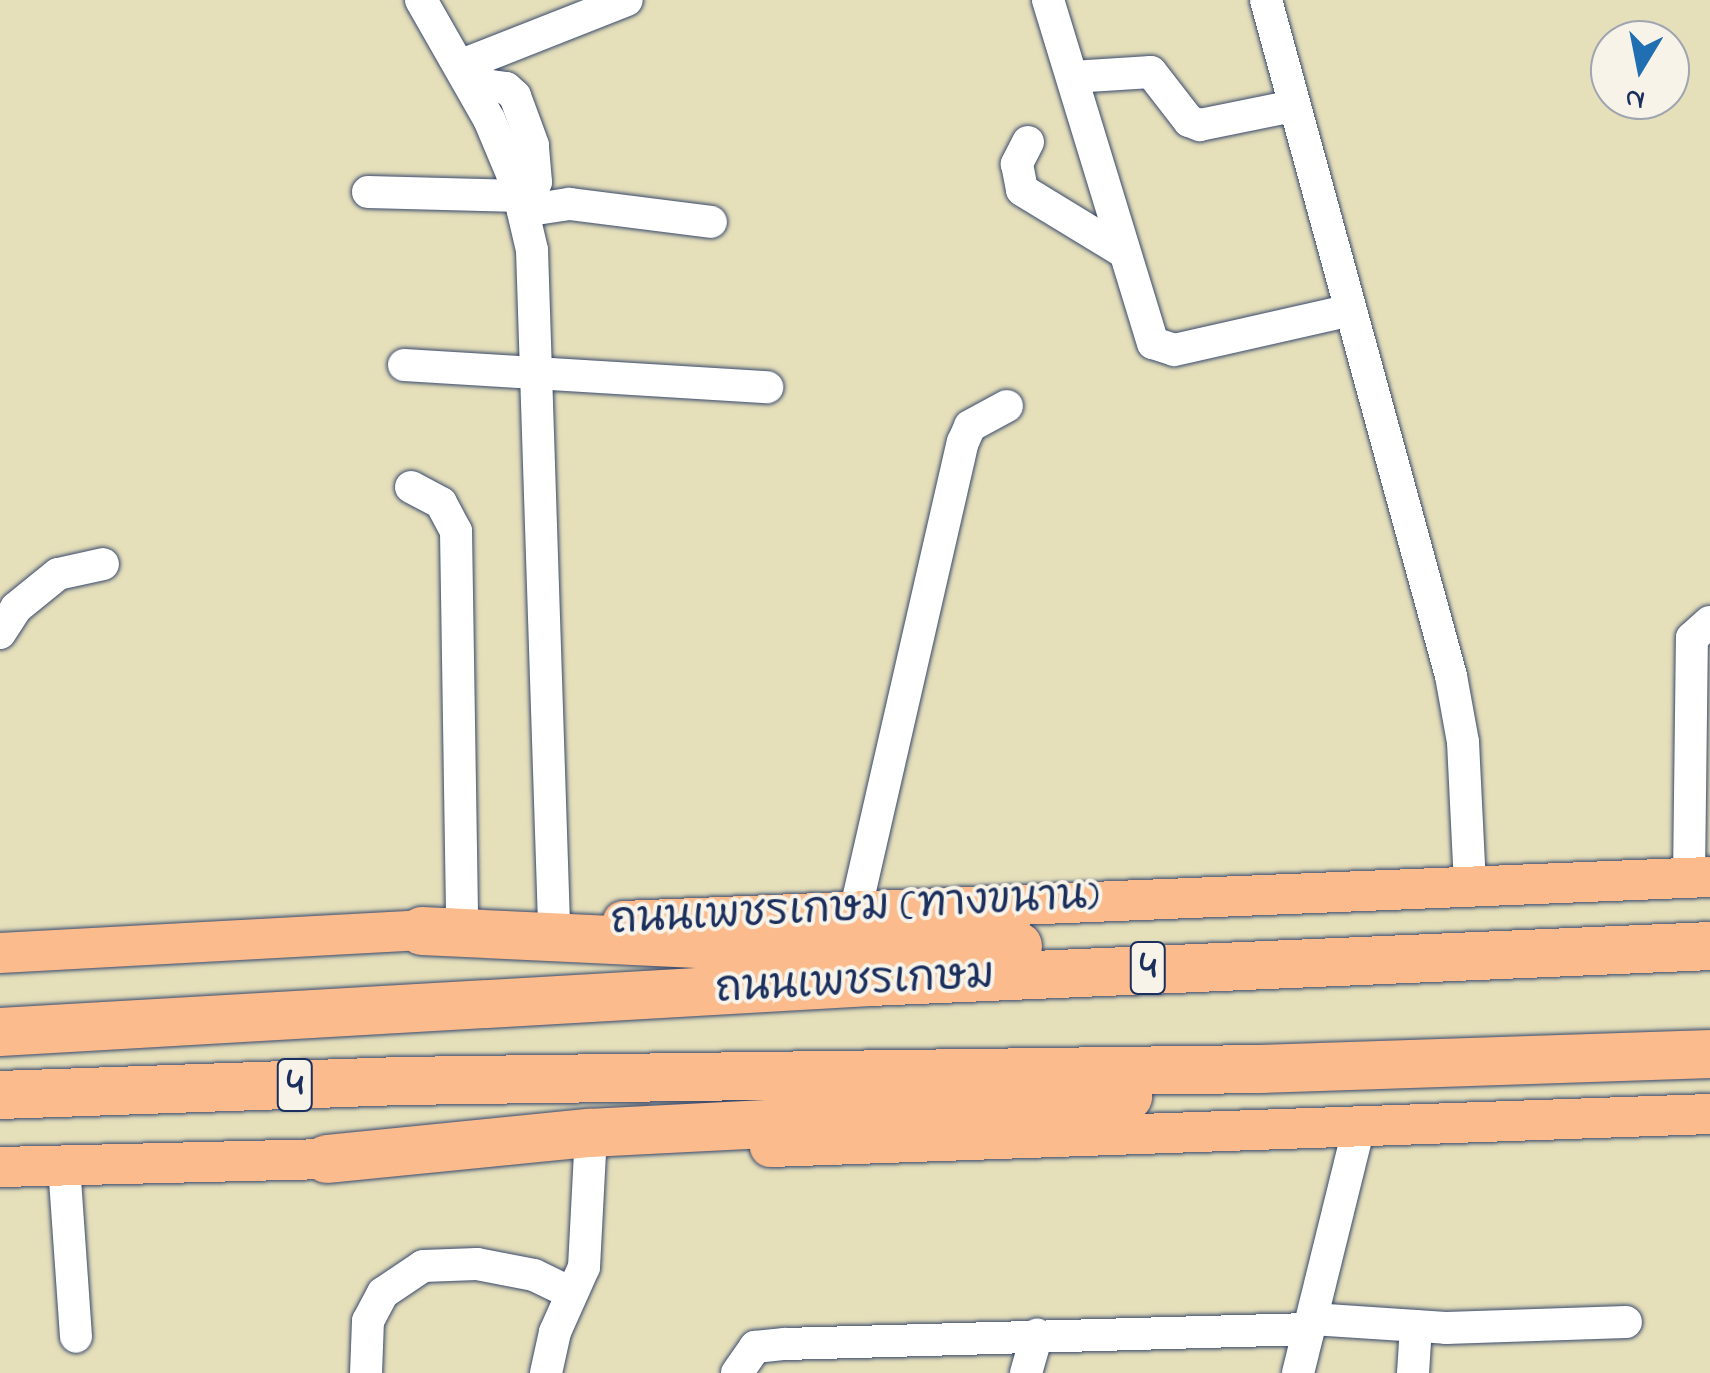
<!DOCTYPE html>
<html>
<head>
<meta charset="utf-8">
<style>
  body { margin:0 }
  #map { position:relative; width:1710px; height:1373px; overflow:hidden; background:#e5dfba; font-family:"Indie Flower","Playpen Sans Thai",sans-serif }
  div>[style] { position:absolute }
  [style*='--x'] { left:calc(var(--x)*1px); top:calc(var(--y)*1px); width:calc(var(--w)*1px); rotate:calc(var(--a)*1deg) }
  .roads { filter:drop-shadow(0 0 2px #39496c) drop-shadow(0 0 2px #39496c) }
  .minor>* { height:32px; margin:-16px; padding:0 16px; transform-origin:16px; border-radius:16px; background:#fff }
  .major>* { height:40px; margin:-20px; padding:0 20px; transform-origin:20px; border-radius:20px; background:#fbbb8d }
  .highway>* { height:48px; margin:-24px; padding:0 24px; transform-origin:24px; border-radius:24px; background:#fbbb8d }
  span { translate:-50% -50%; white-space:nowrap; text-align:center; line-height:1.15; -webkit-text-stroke:8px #f7f3e8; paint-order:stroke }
  .shield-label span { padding:2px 8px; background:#f7f3e8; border:2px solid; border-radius:8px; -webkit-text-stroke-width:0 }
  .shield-label { font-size:40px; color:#1b2f5e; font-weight:700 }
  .street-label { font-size:42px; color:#1b2f5e }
  .north { position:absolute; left:1590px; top:20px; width:100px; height:100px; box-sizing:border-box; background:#f7f3e8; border:2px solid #9fa5b1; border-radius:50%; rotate:190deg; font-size:28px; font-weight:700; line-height:40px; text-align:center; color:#1b2f5e }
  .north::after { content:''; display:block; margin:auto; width:35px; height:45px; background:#1f6fb2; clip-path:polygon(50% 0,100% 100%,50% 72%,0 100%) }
</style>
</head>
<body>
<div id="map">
  <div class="roads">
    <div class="minor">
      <i style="--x:421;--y:0;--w:137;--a:60.3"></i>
      <i style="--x:489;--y:119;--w:73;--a:67.3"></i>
      <i style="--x:517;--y:186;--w:66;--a:76.8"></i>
      <i style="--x:532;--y:250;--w:673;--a:88.13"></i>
      <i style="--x:1048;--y:0;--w:359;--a:73"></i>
      <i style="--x:1153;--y:343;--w:22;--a:18"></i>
      <i style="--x:1174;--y:350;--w:181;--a:-12.7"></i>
      <i style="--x:1266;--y:0;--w:701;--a:74.69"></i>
      <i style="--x:1451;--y:676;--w:67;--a:79.7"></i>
      <i style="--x:1463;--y:742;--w:145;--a:87.2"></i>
      <i style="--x:462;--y:65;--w:177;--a:-21.5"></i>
      <i style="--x:1072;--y:77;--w:79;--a:-3.6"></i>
      <i style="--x:1151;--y:72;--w:62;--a:52.2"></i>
      <i style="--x:1189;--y:121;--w:12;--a:20"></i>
      <i style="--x:1200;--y:125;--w:95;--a:-11.5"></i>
      <i style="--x:1028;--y:142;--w:25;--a:117"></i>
      <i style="--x:1017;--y:164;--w:26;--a:79"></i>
      <i style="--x:1022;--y:190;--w:117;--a:31.4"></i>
      <i style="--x:368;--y:192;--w:152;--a:1.5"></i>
      <i style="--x:520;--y:196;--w:21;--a:-41"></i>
      <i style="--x:536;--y:182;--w:37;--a:-95"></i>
      <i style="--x:533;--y:145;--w:52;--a:-110.2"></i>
      <i style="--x:515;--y:96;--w:12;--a:-138"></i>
      <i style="--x:506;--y:88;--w:35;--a:-172"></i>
      <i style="--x:523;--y:211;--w:47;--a:-8.7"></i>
      <i style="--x:569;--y:204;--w:143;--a:7.2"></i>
      <i style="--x:404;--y:365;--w:364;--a:3.5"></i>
      <i style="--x:411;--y:487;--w:34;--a:28"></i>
      <i style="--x:441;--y:503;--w:32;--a:62"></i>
      <i style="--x:456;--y:531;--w:398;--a:89.1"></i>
      <i style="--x:0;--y:633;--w:30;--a:-57"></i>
      <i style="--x:16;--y:608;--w:54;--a:-39"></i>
      <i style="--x:58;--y:574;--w:46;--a:-12.5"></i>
      <i style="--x:1689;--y:877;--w:239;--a:-89.3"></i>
      <i style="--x:1692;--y:638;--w:24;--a:-42"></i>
      <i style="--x:856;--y:908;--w:478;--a:-77.1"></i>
      <i style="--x:963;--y:442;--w:17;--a:-66"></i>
      <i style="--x:970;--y:426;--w:42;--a:-28.4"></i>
      <i style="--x:64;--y:1165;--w:172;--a:86"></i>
      <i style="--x:1312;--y:1319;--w:134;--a:3.8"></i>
      <i style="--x:1446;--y:1328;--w:180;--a:-1.9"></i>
      <i style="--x:366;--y:1373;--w:52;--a:-87.8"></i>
      <i style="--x:368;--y:1321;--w:32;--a:-62"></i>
      <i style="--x:383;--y:1293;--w:48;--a:-34"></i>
      <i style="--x:423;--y:1266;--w:54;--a:-2.1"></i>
      <i style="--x:477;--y:1264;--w:58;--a:10.9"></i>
      <i style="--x:534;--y:1275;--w:41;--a:25.9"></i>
      <i style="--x:546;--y:1373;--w:42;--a:-77.6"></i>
      <i style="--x:555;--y:1332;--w:71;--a:-66"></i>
      <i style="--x:584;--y:1267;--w:114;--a:-87"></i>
      <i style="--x:737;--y:1373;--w:32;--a:-55"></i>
      <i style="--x:755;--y:1347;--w:30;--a:-6"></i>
      <i style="--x:785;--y:1344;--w:524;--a:-1.64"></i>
      <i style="--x:1026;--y:1373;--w:40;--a:-74"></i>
      <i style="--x:1298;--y:1373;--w:254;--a:-76.1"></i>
      <i style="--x:1413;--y:1373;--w:47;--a:-86.3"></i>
    </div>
    <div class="major">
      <i style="--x:623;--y:921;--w:1088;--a:-2.32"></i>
      <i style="--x:0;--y:953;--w:451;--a:-3.1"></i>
      <i style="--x:770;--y:1147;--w:941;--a:-2.01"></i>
      <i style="--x:0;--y:1167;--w:357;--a:-1.4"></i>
    </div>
    <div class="highway">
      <i style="--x:422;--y:931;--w:302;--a:2.7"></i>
      <i style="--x:724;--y:945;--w:294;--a:0.2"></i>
      <i style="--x:0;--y:1032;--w:871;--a:-3.29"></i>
      <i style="--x:870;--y:982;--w:841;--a:-2.45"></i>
      <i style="--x:0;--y:1095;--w:400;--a:-2"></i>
      <i style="--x:400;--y:1081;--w:861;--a:-0.8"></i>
      <i style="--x:1261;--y:1069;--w:449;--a:-1.9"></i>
      <i style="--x:327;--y:1159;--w:263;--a:-5.7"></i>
      <i style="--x:589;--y:1133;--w:394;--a:-2.9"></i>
      <i style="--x:982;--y:1113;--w:147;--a:-6.3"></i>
    </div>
  </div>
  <div class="shield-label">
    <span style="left:1148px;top:968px">4</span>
    <span style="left:295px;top:1085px">4</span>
  </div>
  <div class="street-label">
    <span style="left:855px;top:910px;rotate:-3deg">ถนนเพชรเกษม (ทางขนาน)</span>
    <span style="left:855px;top:984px;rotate:-3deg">ถนนเพชรเกษม</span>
  </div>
  <div class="north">N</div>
</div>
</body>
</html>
